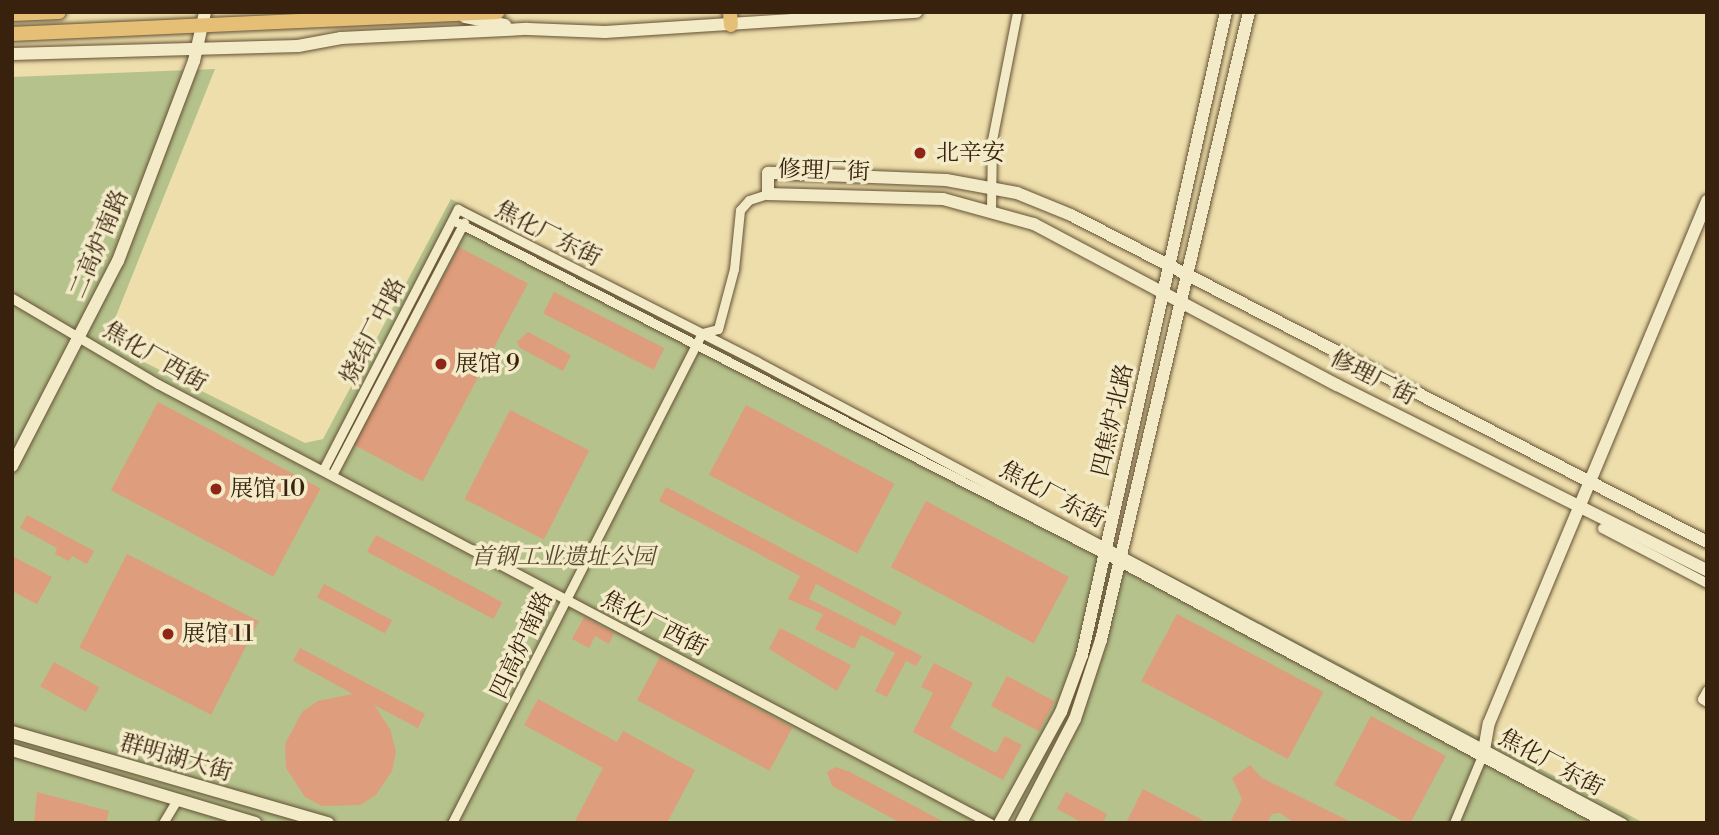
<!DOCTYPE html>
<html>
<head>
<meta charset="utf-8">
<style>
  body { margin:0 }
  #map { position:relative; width:1719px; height:835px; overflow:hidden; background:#eddeab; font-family:"Libre Bodoni","Noto Serif SC",serif }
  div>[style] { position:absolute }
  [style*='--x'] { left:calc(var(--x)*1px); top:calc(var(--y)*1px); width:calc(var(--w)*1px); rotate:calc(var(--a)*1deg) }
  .green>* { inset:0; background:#b5c28c }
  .building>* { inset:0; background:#de9d7c; transform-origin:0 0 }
  .roads { filter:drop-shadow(0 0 2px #655135) drop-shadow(0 0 2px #655135) }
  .street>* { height:9px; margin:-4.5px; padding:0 4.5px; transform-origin:4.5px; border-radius:4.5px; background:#f3eac8 }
  .secondary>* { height:12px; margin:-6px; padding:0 6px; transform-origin:6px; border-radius:6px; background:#f3eac8 }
  .primary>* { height:14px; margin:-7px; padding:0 7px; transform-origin:7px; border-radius:7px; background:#e6bf76 }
  .dots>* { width:19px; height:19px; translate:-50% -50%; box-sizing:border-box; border:4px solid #f3eac8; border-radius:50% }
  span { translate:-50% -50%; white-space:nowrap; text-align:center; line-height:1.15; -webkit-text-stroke:7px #f3eac8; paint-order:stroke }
  .poi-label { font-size:23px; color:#38220e }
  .left { translate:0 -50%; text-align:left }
  .street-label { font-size:23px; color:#38220e }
  .park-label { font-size:23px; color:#574a2e; font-style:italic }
  .frame { position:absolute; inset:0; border:14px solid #38220e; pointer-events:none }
</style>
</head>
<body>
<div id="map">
  <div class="green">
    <i style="clip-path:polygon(215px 69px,108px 336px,110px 345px,305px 443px,323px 439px,451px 199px,1644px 823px,12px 823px,12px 77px)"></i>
  </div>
  <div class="building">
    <i style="left:459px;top:247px;width:78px;height:224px;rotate:28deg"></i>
    <i style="left:554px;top:292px;width:124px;height:24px;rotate:27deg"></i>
    <i style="clip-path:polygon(528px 332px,571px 355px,563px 371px,520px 348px,517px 342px)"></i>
    <i style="left:158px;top:402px;width:184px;height:100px;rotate:28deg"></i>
    <i style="left:746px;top:405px;width:168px;height:79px;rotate:28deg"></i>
    <i style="left:510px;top:410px;width:89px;height:100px;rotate:27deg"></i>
    <i style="clip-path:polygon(666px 487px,902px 612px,895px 626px,816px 584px,809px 599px,922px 656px,916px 666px,906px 661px,887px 697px,875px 691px,895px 653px,861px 635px,854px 649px,815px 629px,823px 614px,788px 599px,800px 576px,659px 501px)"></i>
    <i style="left:926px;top:501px;width:162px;height:75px;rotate:28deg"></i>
    <i style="clip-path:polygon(27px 515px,94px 551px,87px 564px,72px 556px,69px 561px,55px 554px,57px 548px,20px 528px)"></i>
    <i style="left:376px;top:535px;width:143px;height:19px;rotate:28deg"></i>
    <i style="left:127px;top:554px;width:148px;height:105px;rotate:27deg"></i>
    <i style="clip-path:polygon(12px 556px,52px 577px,37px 604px,12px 591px)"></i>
    <i style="left:324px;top:584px;width:77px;height:15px;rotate:28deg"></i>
    <i style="left:1177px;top:614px;width:166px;height:76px;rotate:28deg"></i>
    <i style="clip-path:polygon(584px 617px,614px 633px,609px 644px,595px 636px,589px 648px,572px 639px)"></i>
    <i style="clip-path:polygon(780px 628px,851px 665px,837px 691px,769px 649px)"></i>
    <i style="clip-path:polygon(300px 648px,425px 714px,418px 728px,374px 705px,390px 729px,396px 752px,392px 771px,376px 795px,360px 805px,322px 806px,305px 797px,286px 768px,285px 744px,302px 712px,318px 701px,353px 694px,293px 661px)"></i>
    <i style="left:660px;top:657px;width:150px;height:49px;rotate:28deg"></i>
    <i style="left:54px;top:662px;width:52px;height:28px;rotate:29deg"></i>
    <i style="clip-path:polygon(934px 663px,973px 683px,950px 728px,996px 753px,1005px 736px,1022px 745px,1003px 780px,913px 732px,933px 693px,921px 687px)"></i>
    <i style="left:1007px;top:676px;width:54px;height:34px;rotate:28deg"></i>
    <i style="clip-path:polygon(538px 699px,617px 742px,623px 731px,695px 770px,667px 823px,574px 823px,603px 768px,524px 725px)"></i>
    <i style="left:1371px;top:716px;width:85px;height:78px;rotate:28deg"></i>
    <i style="clip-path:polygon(1250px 765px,1262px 778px,1353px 823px,1294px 823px,1280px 813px,1272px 814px,1267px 823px,1230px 823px,1242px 799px,1232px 778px)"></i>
    <i style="clip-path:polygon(836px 767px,850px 772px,946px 823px,901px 823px,832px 786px,827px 772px)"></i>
    <i style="clip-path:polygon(1143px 789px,1208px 823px,1126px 823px)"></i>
    <i style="clip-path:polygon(37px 792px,109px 811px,106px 823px,34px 823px)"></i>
    <i style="clip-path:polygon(1066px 792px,1107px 814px,1103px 823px,1083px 823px,1057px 809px)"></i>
  </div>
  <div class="roads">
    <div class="street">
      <i style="--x:991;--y:210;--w:70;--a:-89.2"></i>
      <i style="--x:992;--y:140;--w:130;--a:-78.9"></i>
      <i style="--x:453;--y:220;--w:747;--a:27.15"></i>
      <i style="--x:1118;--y:561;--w:553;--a:28.28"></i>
      <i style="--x:12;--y:298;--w:169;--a:30.5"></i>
      <i style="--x:158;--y:384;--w:941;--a:27.82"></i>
      <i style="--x:323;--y:470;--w:294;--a:-62.7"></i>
      <i style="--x:458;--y:209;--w:335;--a:27"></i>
      <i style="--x:756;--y:361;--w:982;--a:28.05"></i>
      <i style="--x:332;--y:475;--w:285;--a:-62.4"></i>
      <i style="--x:1602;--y:528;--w:119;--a:27.6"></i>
      <i style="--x:1707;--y:690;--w:10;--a:119"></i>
      <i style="--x:1702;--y:699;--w:6;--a:31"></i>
      <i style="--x:163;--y:823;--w:29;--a:-59"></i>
      <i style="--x:452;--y:823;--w:550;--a:-62.97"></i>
      <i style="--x:702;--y:333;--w:16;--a:-14"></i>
      <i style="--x:718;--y:329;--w:62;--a:-75.1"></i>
      <i style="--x:734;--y:269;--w:59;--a:-84.2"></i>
      <i style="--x:740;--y:210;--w:13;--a:-48"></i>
      <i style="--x:749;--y:200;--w:20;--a:-18"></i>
      <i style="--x:1454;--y:823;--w:78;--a:-67.4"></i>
    </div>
    <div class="secondary">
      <i style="--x:465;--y:17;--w:41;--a:11.3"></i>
      <i style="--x:12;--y:54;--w:286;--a:-1.6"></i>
      <i style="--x:298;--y:46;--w:44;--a:-10.5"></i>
      <i style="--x:341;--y:38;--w:187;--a:-2.8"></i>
      <i style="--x:528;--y:29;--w:77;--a:2.2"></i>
      <i style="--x:605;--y:32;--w:312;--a:-3.7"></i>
      <i style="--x:12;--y:466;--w:231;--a:-62.7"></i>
      <i style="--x:118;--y:261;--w:214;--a:-69.2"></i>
      <i style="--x:194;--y:61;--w:50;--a:-77.3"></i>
      <i style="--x:1707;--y:542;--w:715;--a:-152.79"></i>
      <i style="--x:1071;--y:215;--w:58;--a:-157.8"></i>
      <i style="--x:1017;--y:193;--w:72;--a:-169.6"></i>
      <i style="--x:946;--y:180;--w:178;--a:-177.7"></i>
      <i style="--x:768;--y:173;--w:21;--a:90"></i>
      <i style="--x:768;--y:194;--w:175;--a:1.6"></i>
      <i style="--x:943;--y:199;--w:94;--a:15.4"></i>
      <i style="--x:1034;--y:224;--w:343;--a:28"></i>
      <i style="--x:1337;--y:385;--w:414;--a:26.6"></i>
      <i style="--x:12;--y:732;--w:329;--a:16.1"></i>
      <i style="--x:12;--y:750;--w:254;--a:16.7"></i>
      <i style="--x:1484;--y:750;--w:27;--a:-80"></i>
      <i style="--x:1489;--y:723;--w:566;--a:-67.33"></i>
      <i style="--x:1000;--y:823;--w:127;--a:-61.2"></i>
      <i style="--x:1061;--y:712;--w:61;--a:-69.8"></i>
      <i style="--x:1082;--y:655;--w:659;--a:-77.38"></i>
      <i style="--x:1021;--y:823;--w:117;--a:-62.6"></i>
      <i style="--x:1075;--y:719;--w:83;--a:-71.8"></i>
      <i style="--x:1101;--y:640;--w:645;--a:-76.74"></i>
    </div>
    <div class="primary">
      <i style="--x:730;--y:12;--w:13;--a:86"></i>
      <i style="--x:12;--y:14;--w:47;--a:-2.4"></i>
      <i style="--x:12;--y:34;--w:486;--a:-2.6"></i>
    </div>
  </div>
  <div class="dots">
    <i style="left:920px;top:153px;background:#8f2418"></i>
    <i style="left:441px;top:364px;background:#8f2418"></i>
    <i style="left:216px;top:489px;background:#8f2418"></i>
    <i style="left:168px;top:634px;background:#8f2418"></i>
  </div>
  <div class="poi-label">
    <span class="left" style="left:936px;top:153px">北辛安</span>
    <span class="left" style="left:455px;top:364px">展馆 9</span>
    <span class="left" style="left:230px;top:489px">展馆 10</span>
    <span class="left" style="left:182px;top:634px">展馆 11</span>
  </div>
  <div class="street-label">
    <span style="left:824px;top:171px;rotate:2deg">修理厂街</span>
    <span style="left:548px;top:234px;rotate:27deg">焦化厂东街</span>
    <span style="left:99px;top:244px;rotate:-67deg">二高炉南路</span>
    <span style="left:373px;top:331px;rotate:-63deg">烧结厂中路</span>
    <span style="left:155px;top:357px;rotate:30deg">焦化厂西街</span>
    <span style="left:1373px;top:378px;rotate:27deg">修理厂街</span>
    <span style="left:1113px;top:420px;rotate:-77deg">四焦炉北路</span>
    <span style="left:1052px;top:495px;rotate:28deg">焦化厂东街</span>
    <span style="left:654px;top:624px;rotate:27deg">焦化厂西街</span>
    <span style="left:522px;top:645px;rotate:-65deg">四高炉南路</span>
    <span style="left:176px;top:758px;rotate:16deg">群明湖大街</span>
    <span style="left:1551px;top:763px;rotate:28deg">焦化厂东街</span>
  </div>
  <div class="park-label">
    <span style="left:563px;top:557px">首钢工业遗址公园</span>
  </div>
  <div class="frame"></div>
</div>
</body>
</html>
